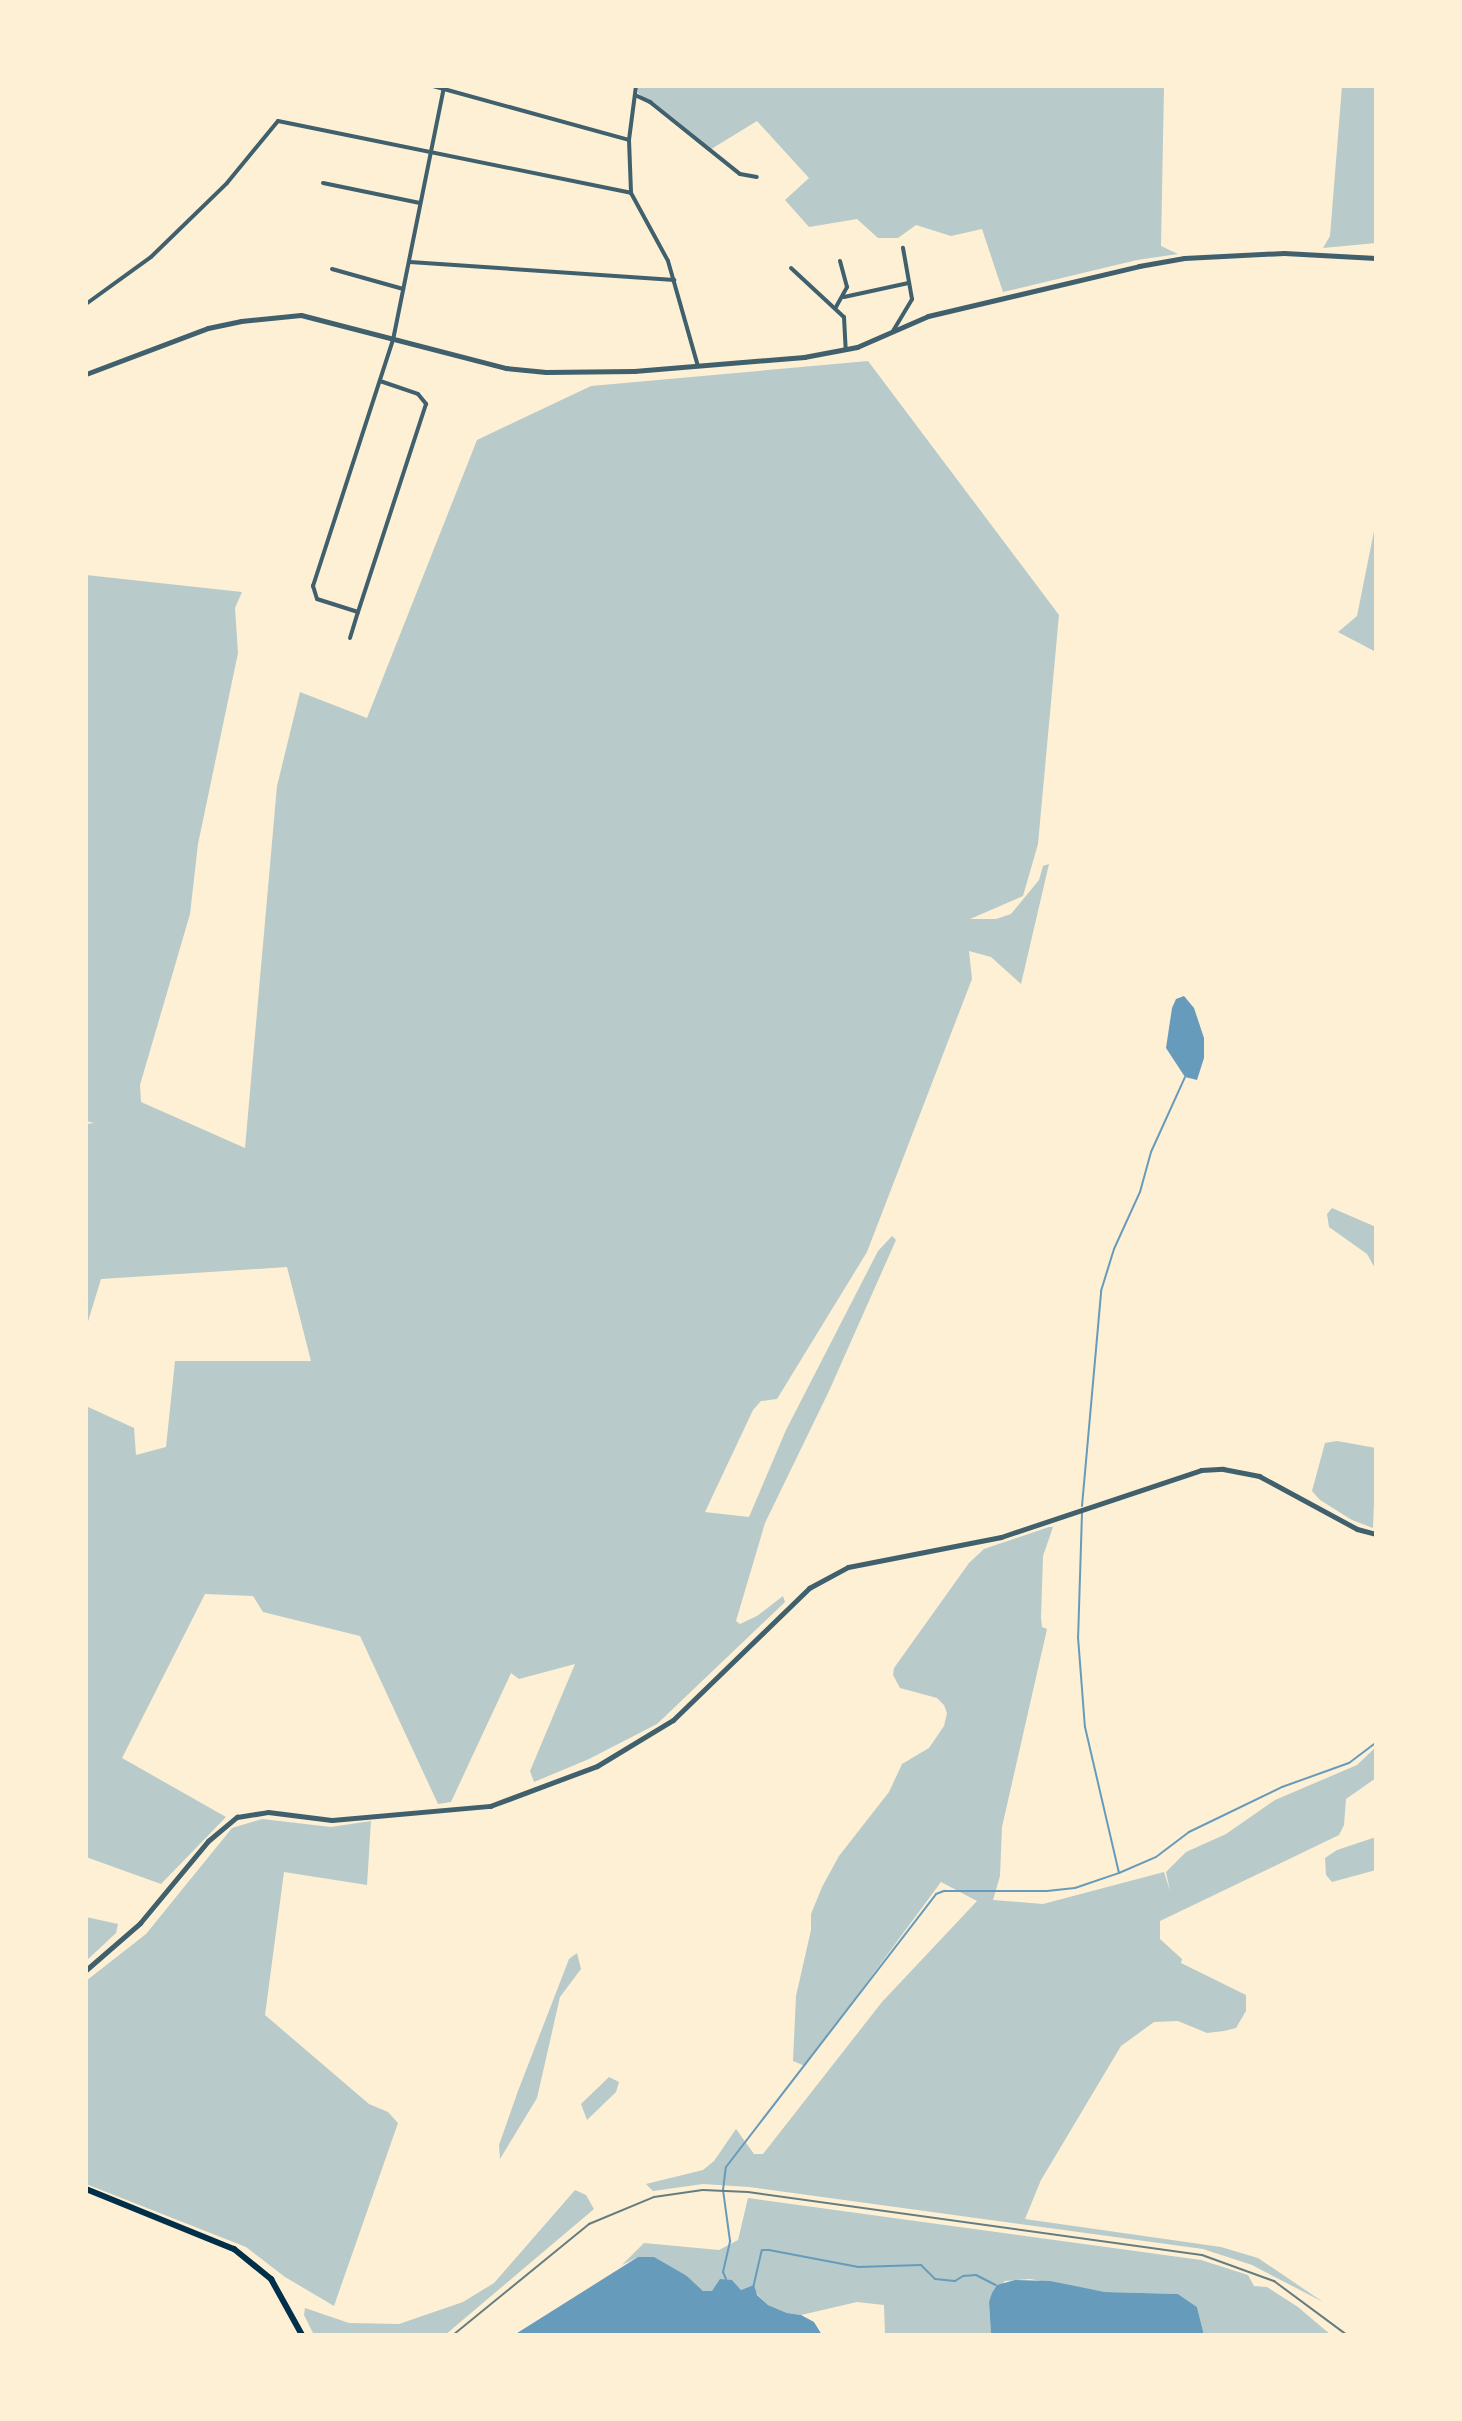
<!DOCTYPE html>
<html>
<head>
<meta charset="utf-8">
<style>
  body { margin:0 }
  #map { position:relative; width:1462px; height:2421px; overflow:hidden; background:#fdf0d5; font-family:Signika,sans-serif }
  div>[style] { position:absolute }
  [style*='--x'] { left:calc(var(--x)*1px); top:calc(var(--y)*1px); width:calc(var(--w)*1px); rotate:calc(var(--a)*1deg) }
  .green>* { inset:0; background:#b9caca }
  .water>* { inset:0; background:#669bbc }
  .stream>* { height:2px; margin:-1px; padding:0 1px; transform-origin:1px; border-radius:1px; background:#669bbc }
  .minor>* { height:4px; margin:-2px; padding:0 2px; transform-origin:2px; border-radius:2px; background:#3f606c }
  .tertiary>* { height:5px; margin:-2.5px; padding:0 2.5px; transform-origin:2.5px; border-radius:2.5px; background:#3f606c }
  .secondary>* { height:6px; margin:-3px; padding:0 3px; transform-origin:3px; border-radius:3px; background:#003049 }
  .rail>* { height:2px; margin:-1px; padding:0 1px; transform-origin:1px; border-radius:1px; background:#657d81 }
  span { translate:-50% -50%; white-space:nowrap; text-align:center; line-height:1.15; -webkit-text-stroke:8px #fdf0d5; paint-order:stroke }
  .frame { position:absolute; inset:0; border:88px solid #fdf0d5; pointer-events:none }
</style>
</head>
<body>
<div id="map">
  <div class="green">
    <i style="clip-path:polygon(637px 86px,1164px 86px,1161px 246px,1178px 254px,1137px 260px,1003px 292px,982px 229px,951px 236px,916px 225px,898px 238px,878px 238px,857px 219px,809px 227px,785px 200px,809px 178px,757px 121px,708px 151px,638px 93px)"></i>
    <i style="clip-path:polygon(1342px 86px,1376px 86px,1376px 243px,1323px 248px,1330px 236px)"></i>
    <i style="clip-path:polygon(868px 361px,1059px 615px,1038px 844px,1023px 896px,970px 919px,996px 919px,1011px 914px,1039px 880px,1043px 866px,1049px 864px,1021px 984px,991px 957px,969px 951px,972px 979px,867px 1252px,777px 1399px,761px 1401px,753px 1410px,705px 1512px,749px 1517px,786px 1430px,878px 1251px,892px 1236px,896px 1240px,829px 1391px,765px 1523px,736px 1621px,740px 1624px,757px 1616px,783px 1596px,785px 1602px,657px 1724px,589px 1759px,534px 1782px,530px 1771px,575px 1664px,519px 1679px,511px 1673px,451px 1802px,438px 1804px,360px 1636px,263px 1612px,253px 1596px,205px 1594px,122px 1758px,226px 1817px,161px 1884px,86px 1857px,86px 1406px,134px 1428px,136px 1455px,166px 1447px,175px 1361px,311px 1361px,287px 1267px,101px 1279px,86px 1328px,86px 1124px,94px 1123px,86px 1121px,86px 575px,242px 592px,235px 608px,238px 653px,198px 844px,190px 914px,140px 1085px,141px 1102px,245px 1148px,277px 786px,300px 692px,367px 718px,477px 440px,591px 386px)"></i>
    <i style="clip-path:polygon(1376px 521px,1376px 652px,1338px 632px,1357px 616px)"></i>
    <i style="clip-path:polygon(1332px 1208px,1376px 1227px,1376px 1270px,1367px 1254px,1329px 1227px,1327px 1214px)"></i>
    <i style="clip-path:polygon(1337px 1441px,1376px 1448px,1373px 1528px,1352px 1520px,1320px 1500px,1312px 1491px,1325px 1443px)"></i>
    <i style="clip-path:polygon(1049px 1527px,1053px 1527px,1043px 1556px,1041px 1618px,1042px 1627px,1047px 1629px,1002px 1827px,1000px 1876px,993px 1900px,1043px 1904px,1164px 1872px,1170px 1891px,1166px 1872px,1186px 1852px,1226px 1834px,1275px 1800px,1357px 1765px,1376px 1747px,1376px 1778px,1346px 1799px,1344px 1825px,1339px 1835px,1160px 1921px,1160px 1939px,1182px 1959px,1181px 1963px,1246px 1995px,1246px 2011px,1236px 2028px,1224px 2031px,1207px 2033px,1178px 2021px,1154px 2022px,1121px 2046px,1041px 2180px,1025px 2219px,1221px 2247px,1258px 2258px,1323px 2302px,1252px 2265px,1203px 2249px,749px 2187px,703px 2184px,653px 2191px,646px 2184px,703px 2170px,714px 2161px,736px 2129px,754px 2154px,763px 2154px,882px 2002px,977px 1901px,941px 1882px,805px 2066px,793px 2061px,796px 1996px,811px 1930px,811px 1914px,822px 1887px,839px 1856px,889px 1792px,902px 1764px,929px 1748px,944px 1726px,947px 1713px,944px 1705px,937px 1698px,900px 1688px,893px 1675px,894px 1668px,969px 1563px,984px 1549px)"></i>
    <i style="clip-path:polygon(262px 1819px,331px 1827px,371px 1821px,367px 1885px,284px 1872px,265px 2015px,369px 2104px,388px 2112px,398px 2123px,334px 2306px,285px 2277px,246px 2247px,86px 2184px,86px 1981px,146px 1934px,232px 1828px)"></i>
    <i style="clip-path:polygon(1376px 1837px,1376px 1870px,1332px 1882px,1326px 1875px,1325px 1858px,1337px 1850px)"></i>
    <i style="clip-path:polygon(86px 1917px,118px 1924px,116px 1933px,86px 1961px)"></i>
    <i style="clip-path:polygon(577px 1953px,581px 1969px,560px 1997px,537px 2098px,500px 2159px,499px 2145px,518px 2091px,569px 1959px)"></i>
    <i style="clip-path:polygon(609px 2077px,619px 2082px,616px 2092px,587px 2120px,581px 2104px)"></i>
    <i style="clip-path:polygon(575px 2190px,586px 2195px,594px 2209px,445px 2335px,314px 2335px,304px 2315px,305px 2308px,349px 2323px,399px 2324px,463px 2302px,494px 2283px)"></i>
    <i style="clip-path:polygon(748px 2198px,1201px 2260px,1248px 2275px,1254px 2286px,1267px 2287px,1298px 2307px,1331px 2335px,1204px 2335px,1197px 2307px,1178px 2294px,1105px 2292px,1030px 2279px,1005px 2281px,989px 2302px,991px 2335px,885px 2335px,884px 2305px,857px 2302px,801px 2315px,787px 2313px,768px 2305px,750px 2287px,741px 2290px,732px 2280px,712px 2291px,703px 2291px,687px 2276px,638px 2257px,622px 2265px,644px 2243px,719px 2250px,738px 2240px)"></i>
  </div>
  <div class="water">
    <i style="clip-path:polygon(1184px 996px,1194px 1008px,1204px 1038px,1204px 1058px,1197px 1080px,1185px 1077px,1166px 1048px,1172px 1008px,1176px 999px)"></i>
    <i style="clip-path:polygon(638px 2257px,654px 2257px,687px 2276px,703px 2291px,712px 2291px,720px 2279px,732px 2280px,741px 2290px,754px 2285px,757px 2295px,768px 2305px,787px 2313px,801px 2315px,814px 2322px,822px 2335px,514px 2335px)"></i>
    <i style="clip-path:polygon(1015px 2280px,1050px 2281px,1105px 2292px,1178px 2294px,1197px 2307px,1204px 2335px,991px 2335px,989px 2302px,992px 2293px,997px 2285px)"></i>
  </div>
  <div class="stream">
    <i style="--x:1082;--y:1506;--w:216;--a:-84.9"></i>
    <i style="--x:1101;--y:1291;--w:44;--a:-72.8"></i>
    <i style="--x:1114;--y:1249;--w:63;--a:-65.5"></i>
    <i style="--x:1140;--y:1192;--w:41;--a:-74.6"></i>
    <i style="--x:1151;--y:1152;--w:82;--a:-65.6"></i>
    <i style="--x:1082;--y:1513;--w:124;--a:91.8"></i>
    <i style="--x:1078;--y:1637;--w:90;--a:85.6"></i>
    <i style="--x:1085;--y:1727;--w:150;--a:76.9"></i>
    <i style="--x:726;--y:2279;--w:8;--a:-113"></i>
    <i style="--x:723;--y:2272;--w:32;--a:-77"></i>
    <i style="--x:730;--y:2241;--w:51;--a:-97.8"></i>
    <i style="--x:723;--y:2190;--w:23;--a:-83"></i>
    <i style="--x:726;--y:2167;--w:344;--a:-52.4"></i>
    <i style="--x:936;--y:1894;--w:9;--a:-21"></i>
    <i style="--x:944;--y:1891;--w:103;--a:0"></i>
    <i style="--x:1047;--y:1891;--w:28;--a:-6"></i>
    <i style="--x:1075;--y:1888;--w:46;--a:-18.8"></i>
    <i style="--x:1119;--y:1873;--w:40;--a:-23.4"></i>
    <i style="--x:1156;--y:1857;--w:41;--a:-37.1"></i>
    <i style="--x:1189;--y:1832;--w:103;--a:-25.8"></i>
    <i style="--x:1282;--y:1787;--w:71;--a:-19.7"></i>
    <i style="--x:1349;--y:1763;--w:34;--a:-37"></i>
    <i style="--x:753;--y:2288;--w:39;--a:-77"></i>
    <i style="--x:762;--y:2250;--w:7;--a:0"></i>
    <i style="--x:769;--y:2250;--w:91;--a:10.8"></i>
    <i style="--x:858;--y:2267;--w:63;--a:-1.8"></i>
    <i style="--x:921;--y:2265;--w:20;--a:45"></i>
    <i style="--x:935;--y:2279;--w:20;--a:6"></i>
    <i style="--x:955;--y:2281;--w:9;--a:-32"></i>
    <i style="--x:963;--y:2276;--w:13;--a:-4"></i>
    <i style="--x:976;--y:2275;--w:22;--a:27"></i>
  </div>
  <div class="minor">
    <i style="--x:433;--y:86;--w:203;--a:15.4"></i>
    <i style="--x:636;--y:86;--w:54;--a:97.4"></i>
    <i style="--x:629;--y:140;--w:53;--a:87.8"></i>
    <i style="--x:631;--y:193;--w:77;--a:61.4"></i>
    <i style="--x:668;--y:261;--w:109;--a:74.1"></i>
    <i style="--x:635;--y:95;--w:17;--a:25"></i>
    <i style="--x:650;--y:102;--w:115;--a:38.7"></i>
    <i style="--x:740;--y:174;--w:17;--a:10"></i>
    <i style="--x:323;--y:183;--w:99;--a:11.7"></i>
    <i style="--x:410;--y:262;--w:265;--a:3.9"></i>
    <i style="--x:791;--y:268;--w:72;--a:42.8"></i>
    <i style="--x:844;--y:317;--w:33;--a:87"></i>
    <i style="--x:332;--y:269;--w:74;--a:15.7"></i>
    <i style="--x:844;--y:297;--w:66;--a:-12.2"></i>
    <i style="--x:86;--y:304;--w:80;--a:-35.9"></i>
    <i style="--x:151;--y:257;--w:106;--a:-44.2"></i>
    <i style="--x:227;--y:183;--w:80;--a:-50.6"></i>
    <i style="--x:278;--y:121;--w:360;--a:11.5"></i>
    <i style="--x:836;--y:307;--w:23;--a:-61"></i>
    <i style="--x:847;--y:287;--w:27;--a:-105"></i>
    <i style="--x:893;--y:331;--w:37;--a:-59"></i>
    <i style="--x:912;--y:299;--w:52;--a:-100"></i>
    <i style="--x:380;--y:381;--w:40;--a:18.9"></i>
    <i style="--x:418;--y:394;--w:13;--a:51"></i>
    <i style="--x:426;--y:404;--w:219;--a:108.1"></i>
    <i style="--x:358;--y:612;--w:43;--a:-162.4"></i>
    <i style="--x:317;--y:599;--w:14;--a:-107"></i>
    <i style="--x:313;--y:586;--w:259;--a:-72"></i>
    <i style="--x:393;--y:340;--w:259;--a:-78.6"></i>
    <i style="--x:350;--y:638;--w:27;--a:-73"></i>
  </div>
  <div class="tertiary">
    <i style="--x:86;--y:374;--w:130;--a:-20.7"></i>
    <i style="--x:208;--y:328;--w:34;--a:-12"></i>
    <i style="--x:241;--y:321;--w:60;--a:-5.7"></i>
    <i style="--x:301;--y:315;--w:212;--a:14.5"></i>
    <i style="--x:506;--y:368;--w:40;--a:5.7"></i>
    <i style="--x:546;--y:372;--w:88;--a:-0.7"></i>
    <i style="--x:634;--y:371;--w:171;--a:-4.7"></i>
    <i style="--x:804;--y:357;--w:54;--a:-10.7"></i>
    <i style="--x:857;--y:347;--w:77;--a:-23.6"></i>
    <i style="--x:928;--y:316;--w:217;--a:-13.3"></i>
    <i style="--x:1139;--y:266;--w:46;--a:-10.1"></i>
    <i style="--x:1184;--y:258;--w:100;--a:-2.9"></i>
    <i style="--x:1284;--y:253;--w:92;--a:3.1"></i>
    <i style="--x:86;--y:1970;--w:72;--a:-41"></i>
    <i style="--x:140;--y:1923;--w:107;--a:-50.3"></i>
    <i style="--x:208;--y:1841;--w:38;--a:-40"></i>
    <i style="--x:237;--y:1817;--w:31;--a:-9"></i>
    <i style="--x:268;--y:1812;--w:64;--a:7.1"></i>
    <i style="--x:332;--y:1820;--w:159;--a:-5.1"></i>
    <i style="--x:490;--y:1806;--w:114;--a:-20.5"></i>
    <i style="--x:597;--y:1766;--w:89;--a:-31.2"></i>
    <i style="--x:673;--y:1720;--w:190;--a:-44.1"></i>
    <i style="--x:809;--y:1588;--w:44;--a:-28.3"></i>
    <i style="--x:848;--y:1567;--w:156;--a:-11.1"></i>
    <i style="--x:1001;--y:1537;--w:211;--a:-18.5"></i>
    <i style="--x:1201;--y:1470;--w:22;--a:-3"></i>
    <i style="--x:1223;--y:1469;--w:37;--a:11"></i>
    <i style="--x:1259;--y:1476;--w:111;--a:28.4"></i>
    <i style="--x:1357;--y:1529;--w:20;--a:15"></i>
  </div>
  <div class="secondary">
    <i style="--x:86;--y:2189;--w:160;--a:22.1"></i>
    <i style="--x:234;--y:2249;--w:48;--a:39"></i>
    <i style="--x:271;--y:2279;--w:64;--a:61"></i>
  </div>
  <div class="rail">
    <i style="--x:453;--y:2335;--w:176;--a:-39.2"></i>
    <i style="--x:589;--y:2224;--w:70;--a:-22.6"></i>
    <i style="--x:654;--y:2197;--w:49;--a:-8.1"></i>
    <i style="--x:703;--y:2190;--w:45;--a:2.5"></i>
    <i style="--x:748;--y:2192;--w:458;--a:7.9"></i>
    <i style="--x:1202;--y:2255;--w:77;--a:19.9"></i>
    <i style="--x:1274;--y:2281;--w:91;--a:36.5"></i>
  </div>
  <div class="frame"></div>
</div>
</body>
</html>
